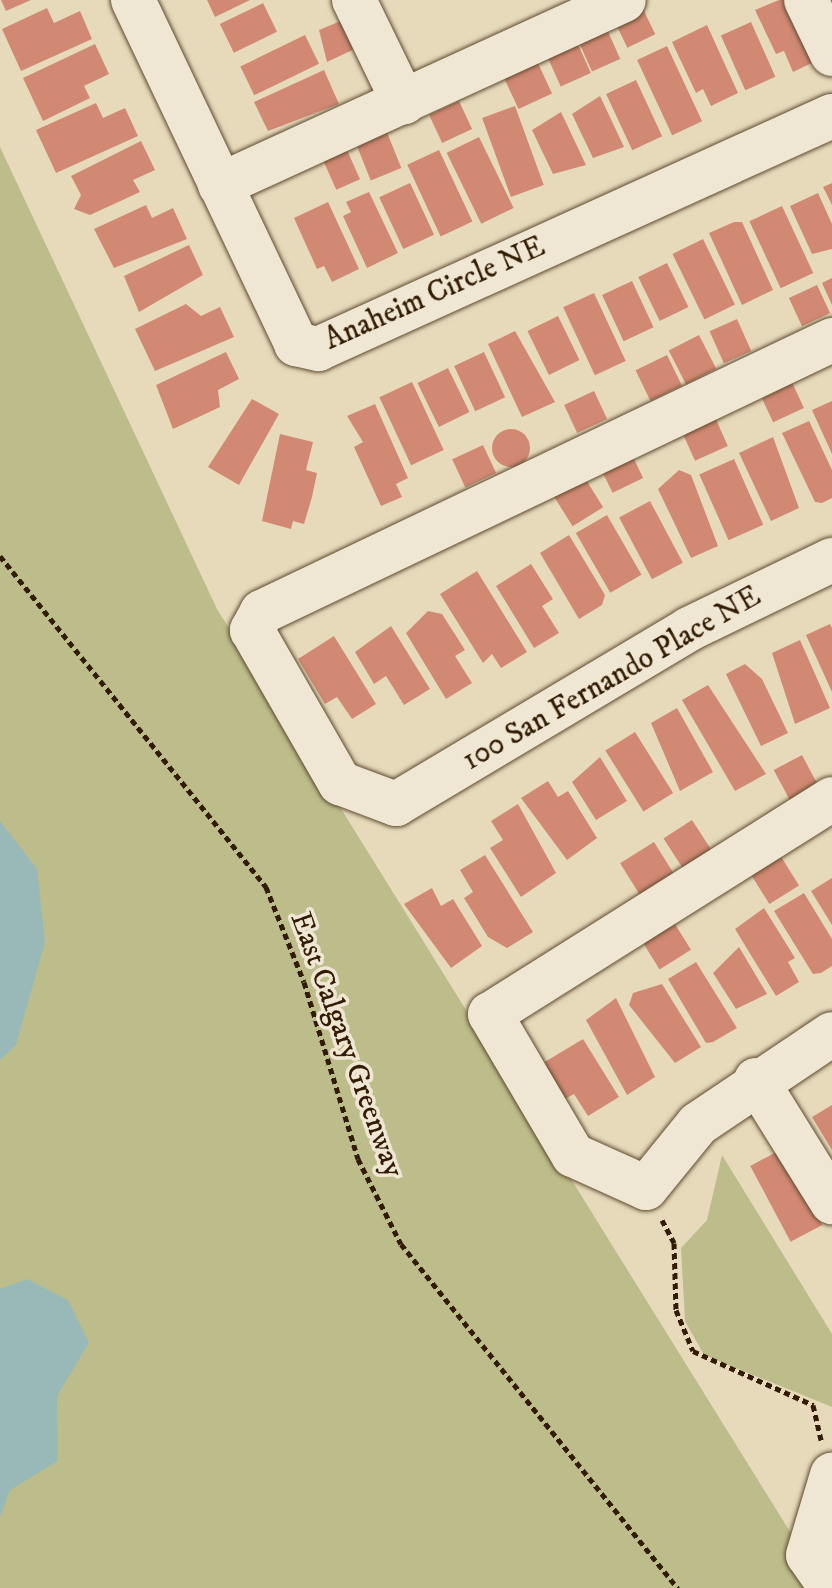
<!DOCTYPE html>
<html>
<head>
<meta charset="utf-8">
<style>
  body { margin:0 }
  #map { position:relative; width:832px; height:1588px; overflow:hidden; background:#e7dabb; font-family:"IM FELL DW Pica",serif }
  div>[style] { position:absolute }
  [style*='--x'] { left:calc(var(--x)*1px); top:calc(var(--y)*1px); width:calc(var(--w)*1px); rotate:calc(var(--a)*1deg) }
  .green>* { inset:0; background:#bdbd8b }
  .water>* { inset:0; background:#98b9b7 }
  .building>* { inset:0; background:#d28973; transform-origin:0 0 }
  .round { border-radius:50% }
  .path>* { height:5px; margin-top:-2.5px; transform-origin:0; background:repeating-linear-gradient(90deg,#321b01 0 6px,transparent 0 10px) }
  .roads { filter:drop-shadow(0 0 2px #5f4b30) drop-shadow(0 0 2px #5f4b30) }
  .minor>* { height:44px; margin:-22px; padding:0 22px; transform-origin:22px; border-radius:22px; background:#efe7d3 }
  span { translate:-50% -50%; white-space:nowrap; text-align:center; line-height:1.15; -webkit-text-stroke:7px #efe7d3; paint-order:stroke }
  .street-label { font-size:30px; color:#321b01 }
</style>
</head>
<body>
<div id="map">
  <div class="green">
    <i style="clip-path:polygon(0 147px,217px 609px,825px 1588px,0 1588px)"></i>
    <i style="clip-path:polygon(722px 1155px,832px 1334px,832px 1407px,704px 1355px,685px 1321px,681px 1248px,707px 1220px)"></i>
  </div>
  <div class="water">
    <i style="clip-path:polygon(0 821px,37px 869px,45px 942px,16px 1045px,0 1060px)"></i>
    <i style="clip-path:polygon(27px 1279px,68px 1300px,89px 1343px,57px 1396px,58px 1461px,10px 1490px,0 1517px,0 1289px)"></i>
  </div>
  <div class="building">
    <i style="clip-path:polygon(1px 0,31px 0,6px 11px)"></i>
    <i style="clip-path:polygon(207px 0,250px 0,215px 17px)"></i>
    <i style="clip-path:polygon(779px 0,793px 0,820px 59px,793px 72px,784px 51px,776px 54px,755px 10px)"></i>
    <i style="left:263px;top:3px;width:32px;height:48px;rotate:64deg"></i>
    <i style="clip-path:polygon(47px 8px,54px 23px,80px 11px,92px 39px,21px 71px,2px 29px)"></i>
    <i style="left:643px;top:9px;width:28px;height:31px;rotate:64deg"></i>
    <i style="clip-path:polygon(348px 18px,361px 46px,327px 62px,319px 30px)"></i>
    <i style="left:751px;top:22px;width:60px;height:33px;rotate:66deg"></i>
    <i style="clip-path:polygon(707px 25px,738px 93px,711px 106px,703px 89px,696px 93px,672px 42px)"></i>
    <i style="left:606px;top:27px;width:35px;height:31px;rotate:66deg"></i>
    <i style="left:305px;top:35px;width:32px;height:72px;rotate:64deg"></i>
    <i style="left:577px;top:42px;width:34px;height:33px;rotate:66deg"></i>
    <i style="clip-path:polygon(95px 44px,109px 74px,84px 86px,90px 98px,43px 121px,23px 78px)"></i>
    <i style="left:667px;top:46px;width:83px;height:33px;rotate:65deg"></i>
    <i style="left:536px;top:59px;width:38px;height:37px;rotate:65deg"></i>
    <i style="clip-path:polygon(324px 70px,339px 104px,268px 131px,254px 102px)"></i>
    <i style="left:636px;top:80px;width:62px;height:33px;rotate:65deg"></i>
    <i style="clip-path:polygon(600px 96px,624px 147px,593px 158px,572px 114px)"></i>
    <i style="left:459px;top:101px;width:31px;height:33px;rotate:65deg"></i>
    <i style="clip-path:polygon(96px 103px,103px 118px,125px 108px,138px 136px,56px 173px,36px 130px)"></i>
    <i style="left:515px;top:106px;width:84px;height:35px;rotate:70deg"></i>
    <i style="clip-path:polygon(561px 112px,586px 165px,553px 174px,532px 130px)"></i>
    <i style="left:386px;top:130px;width:41px;height:33px;rotate:68deg"></i>
    <i style="left:479px;top:137px;width:79px;height:36px;rotate:64deg"></i>
    <i style="clip-path:polygon(141px 141px,155px 170px,133px 180px,140px 192px,90px 215px,74px 209px,81px 195px,71px 176px)"></i>
    <i style="left:347px;top:150px;width:32px;height:26px;rotate:66deg"></i>
    <i style="left:439px;top:150px;width:79px;height:35px;rotate:65deg"></i>
    <i style="left:410px;top:183px;width:57px;height:34px;rotate:65deg"></i>
    <i style="clip-path:polygon(832px 183px,832px 205px,823px 187px)"></i>
    <i style="clip-path:polygon(369px 192px,398px 253px,367px 268px,343px 216px,351px 212px,346px 202px)"></i>
    <i style="clip-path:polygon(818px 193px,832px 224px,832px 249px,812px 254px,790px 206px)"></i>
    <i style="clip-path:polygon(328px 202px,359px 269px,332px 282px,324px 266px,317px 269px,294px 218px)"></i>
    <i style="clip-path:polygon(146px 205px,152px 218px,173px 208px,187px 239px,114px 268px,94px 229px)"></i>
    <i style="left:782px;top:206px;width:74px;height:36px;rotate:65deg"></i>
    <i style="clip-path:polygon(734px 222px,742px 222px,773px 290px,742px 305px,709px 233px)"></i>
    <i style="left:703px;top:239px;width:73px;height:34px;rotate:64deg"></i>
    <i style="clip-path:polygon(189px 245px,203px 275px,139px 312px,124px 276px)"></i>
    <i style="left:667px;top:263px;width:49px;height:32px;rotate:64deg"></i>
    <i style="clip-path:polygon(832px 278px,832px 305px,822px 283px)"></i>
    <i style="left:632px;top:281px;width:51px;height:33px;rotate:65deg"></i>
    <i style="left:817px;top:285px;width:31px;height:31px;rotate:65deg"></i>
    <i style="left:594px;top:293px;width:75px;height:34px;rotate:65deg"></i>
    <i style="clip-path:polygon(186px 304px,201px 316px,220px 307px,234px 337px,155px 371px,135px 329px)"></i>
    <i style="left:558px;top:316px;width:49px;height:34px;rotate:64deg"></i>
    <i style="left:737px;top:319px;width:35px;height:30px;rotate:66deg"></i>
    <i style="clip-path:polygon(515px 331px,555px 402px,522px 417px,488px 344px)"></i>
    <i style="left:699px;top:335px;width:38px;height:34px;rotate:63deg"></i>
    <i style="clip-path:polygon(226px 352px,239px 379px,218px 390px,220px 407px,173px 429px,156px 385px)"></i>
    <i style="left:484px;top:352px;width:50px;height:33px;rotate:65deg"></i>
    <i style="left:667px;top:355px;width:34px;height:35px;rotate:64deg"></i>
    <i style="left:448px;top:368px;width:49px;height:34px;rotate:64deg"></i>
    <i style="left:790px;top:378px;width:33px;height:34px;rotate:65deg"></i>
    <i style="left:412px;top:382px;width:75px;height:36px;rotate:65deg"></i>
    <i style="left:594px;top:391px;width:31px;height:33px;rotate:65deg"></i>
    <i style="clip-path:polygon(252px 399px,279px 414px,239px 485px,208px 467px)"></i>
    <i style="clip-path:polygon(832px 401px,832px 454px,812px 410px)"></i>
    <i style="clip-path:polygon(375px 404px,408px 478px,396px 484px,402px 497px,381px 506px,354px 447px,363px 442px,347px 416px)"></i>
    <i style="left:714px;top:415px;width:34px;height:36px;rotate:66deg"></i>
    <i style="clip-path:polygon(809px 421px,832px 470px,832px 498px,822px 503px,815px 502px,782px 433px)"></i>
    <i class="round" style="left:492px;top:429px;width:38px;height:38px"></i>
    <i style="clip-path:polygon(280px 434px,313px 442px,306px 470px,317px 473px,312px 497px,304px 524px,293px 521px,291px 529px,262px 521px)"></i>
    <i style="clip-path:polygon(773px 437px,799px 508px,771px 521px,739px 453px)"></i>
    <i style="left:483px;top:445px;width:31px;height:34px;rotate:65deg"></i>
    <i style="left:630px;top:451px;width:30px;height:34px;rotate:64deg"></i>
    <i style="left:734px;top:459px;width:72px;height:38px;rotate:66deg"></i>
    <i style="clip-path:polygon(679px 470px,691px 475px,718px 546px,691px 558px,658px 489px)"></i>
    <i style="left:583px;top:475px;width:38px;height:36px;rotate:58deg"></i>
    <i style="left:650px;top:501px;width:70px;height:35px;rotate:62deg"></i>
    <i style="left:607px;top:515px;width:69px;height:36px;rotate:60deg"></i>
    <i style="clip-path:polygon(569px 535px,605px 595px,602px 605px,579px 619px,540px 553px)"></i>
    <i style="clip-path:polygon(531px 564px,553px 599px,542px 606px,559px 633px,534px 648px,496px 586px)"></i>
    <i style="clip-path:polygon(477px 571px,527px 652px,501px 668px,492px 654px,483px 663px,440px 594px)"></i>
    <i style="clip-path:polygon(428px 611px,442px 614px,465px 650px,455px 656px,472px 683px,446px 699px,406px 633px)"></i>
    <i style="clip-path:polygon(830px 624px,832px 628px,832px 692px,806px 635px)"></i>
    <i style="clip-path:polygon(391px 626px,430px 689px,404px 705px,386px 676px,374px 684px,355px 652px)"></i>
    <i style="clip-path:polygon(334px 636px,376px 704px,352px 719px,337px 697px,325px 704px,298px 659px)"></i>
    <i style="clip-path:polygon(800px 640px,830px 708px,795px 724px,772px 653px)"></i>
    <i style="clip-path:polygon(745px 664px,762px 679px,788px 733px,761px 746px,726px 674px)"></i>
    <i style="clip-path:polygon(708px 685px,766px 774px,735px 791px,682px 700px)"></i>
    <i style="clip-path:polygon(677px 708px,713px 772px,680px 791px,651px 723px)"></i>
    <i style="left:635px;top:732px;width:72px;height:35px;rotate:58deg"></i>
    <i style="left:802px;top:755px;width:34px;height:32px;rotate:62deg"></i>
    <i style="clip-path:polygon(600px 757px,627px 801px,596px 820px,572px 782px)"></i>
    <i style="clip-path:polygon(548px 781px,558px 797px,568px 791px,597px 838px,567px 860px,521px 798px)"></i>
    <i style="clip-path:polygon(518px 804px,556px 873px,521px 897px,490px 848px,503px 840px,491px 821px)"></i>
    <i style="left:692px;top:820px;width:37px;height:34px;rotate:57deg"></i>
    <i style="left:654px;top:842px;width:38px;height:40px;rotate:58deg"></i>
    <i style="clip-path:polygon(485px 855px,533px 932px,507px 948px,488px 937px,464px 898px,473px 892px,460px 870px)"></i>
    <i style="left:780px;top:855px;width:36px;height:35px;rotate:58deg"></i>
    <i style="clip-path:polygon(832px 878px,832px 925px,811px 891px)"></i>
    <i style="clip-path:polygon(432px 888px,441px 906px,453px 899px,482px 946px,451px 968px,404px 904px)"></i>
    <i style="clip-path:polygon(804px 893px,832px 939px,832px 966px,821px 973px,813px 974px,774px 911px)"></i>
    <i style="clip-path:polygon(764px 908px,795px 958px,788px 962px,799px 982px,776px 996px,735px 929px)"></i>
    <i style="left:673px;top:921px;width:34px;height:37px;rotate:58deg"></i>
    <i style="clip-path:polygon(739px 947px,767px 994px,736px 1009px,713px 973px)"></i>
    <i style="clip-path:polygon(696px 962px,737px 1028px,713px 1042px,706px 1043px,668px 979px)"></i>
    <i style="clip-path:polygon(662px 984px,701px 1047px,675px 1063px,629px 1005px,633px 993px)"></i>
    <i style="clip-path:polygon(616px 998px,655px 1077px,627px 1095px,586px 1020px)"></i>
    <i style="clip-path:polygon(583px 1039px,619px 1097px,588px 1116px,574px 1094px,565px 1099px,543px 1063px)"></i>
    <i style="clip-path:polygon(832px 1105px,832px 1150px,812px 1117px)"></i>
    <i style="left:782px;top:1149px;width:86px;height:36px;rotate:62deg"></i>
  </div>
  <div class="path">
    <i style="--x:0;--y:556;--w:425;--a:51.2"></i>
    <i style="--x:266;--y:887;--w:102;--a:68.2"></i>
    <i style="--x:304;--y:982;--w:185;--a:73"></i>
    <i style="--x:358;--y:1159;--w:95;--a:63.2"></i>
    <i style="--x:401;--y:1244;--w:442;--a:51.2"></i>
    <i style="--x:662;--y:1220;--w:26;--a:62"></i>
    <i style="--x:674;--y:1243;--w:67;--a:88.3"></i>
    <i style="--x:676;--y:1310;--w:44;--a:67.5"></i>
    <i style="--x:693;--y:1351;--w:132;--a:24.2"></i>
    <i style="--x:813;--y:1405;--w:36;--a:77"></i>
  </div>
  <div class="roads">
    <div class="minor">
      <i style="--x:133;--y:0;--w:381;--a:64.6"></i>
      <i style="--x:296;--y:344;--w:23;--a:13"></i>
      <i style="--x:318;--y:349;--w:564;--a:-24.39"></i>
      <i style="--x:354;--y:0;--w:114;--a:64.1"></i>
      <i style="--x:806;--y:0;--w:60;--a:64.3"></i>
      <i style="--x:220;--y:185;--w:444;--a:-24.6"></i>
      <i style="--x:832;--y:340;--w:632;--a:154.49"></i>
      <i style="--x:262;--y:612;--w:21;--a:119"></i>
      <i style="--x:252;--y:630;--w:177;--a:60.1"></i>
      <i style="--x:340;--y:783;--w:60;--a:20.6"></i>
      <i style="--x:396;--y:804;--w:341;--a:-30.8"></i>
      <i style="--x:689;--y:629;--w:159;--a:-25.8"></i>
      <i style="--x:832;--y:799;--w:404;--a:147.8"></i>
      <i style="--x:490;--y:1014;--w:164;--a:59.5"></i>
      <i style="--x:573;--y:1155;--w:80;--a:24.3"></i>
      <i style="--x:646;--y:1188;--w:82;--a:-50.9"></i>
      <i style="--x:698;--y:1124;--w:161;--a:-33.9"></i>
      <i style="--x:756;--y:1080;--w:144;--a:58.1"></i>
      <i style="--x:831;--y:1588;--w:40;--a:-124.9"></i>
      <i style="--x:808;--y:1555;--w:84;--a:-73.3"></i>
    </div>
  </div>
  <div class="street-label">
    <span style="left:435px;top:294px;rotate:-24deg">Anaheim Circle NE</span>
    <span style="left:612px;top:679px;rotate:-30deg">100 San Fernando Place NE</span>
    <span style="left:346px;top:1045px;rotate:70deg">East Calgary Greenway</span>
  </div>
</div>
</body>
</html>
